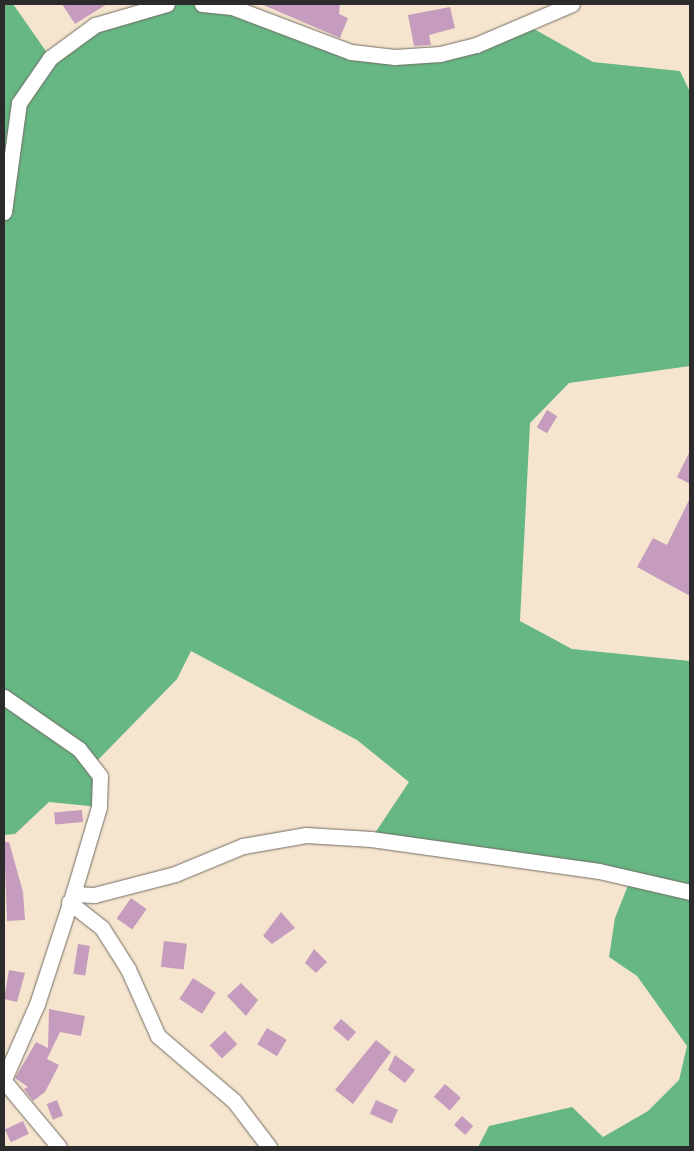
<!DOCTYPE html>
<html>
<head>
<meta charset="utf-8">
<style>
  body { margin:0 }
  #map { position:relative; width:694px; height:1151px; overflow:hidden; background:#f6e5ce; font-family:Delius,sans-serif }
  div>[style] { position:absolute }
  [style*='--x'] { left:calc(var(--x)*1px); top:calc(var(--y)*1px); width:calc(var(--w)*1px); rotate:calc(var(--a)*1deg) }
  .forest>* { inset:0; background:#66b784 }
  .building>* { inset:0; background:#c59cbd; transform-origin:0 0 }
  .roads { filter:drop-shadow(0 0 1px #726c64) drop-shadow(0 0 1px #726c64) }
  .minor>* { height:15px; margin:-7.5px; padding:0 7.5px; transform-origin:7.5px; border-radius:7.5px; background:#fff }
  span { translate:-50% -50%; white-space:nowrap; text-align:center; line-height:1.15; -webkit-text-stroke:4px #fbf7ec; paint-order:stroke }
  .frame { position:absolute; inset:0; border:5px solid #2b2b2b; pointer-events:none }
</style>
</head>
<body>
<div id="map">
  <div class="forest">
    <i style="clip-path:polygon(4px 4px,13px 4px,50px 57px,95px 25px,167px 4px,201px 4px,351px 52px,440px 54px,525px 24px,593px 62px,680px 71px,690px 92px,690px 366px,569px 383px,530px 423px,520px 621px,572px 649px,690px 661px,690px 1147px,478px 1147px,489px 1126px,572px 1107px,603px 1137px,648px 1111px,679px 1080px,687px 1046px,637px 976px,609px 957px,615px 918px,631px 878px,371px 839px,409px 782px,357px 740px,191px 651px,177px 679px,94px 764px,99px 807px,49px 802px,15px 834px,4px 835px)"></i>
  </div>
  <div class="building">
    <i style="clip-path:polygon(62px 4px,107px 4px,75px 24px)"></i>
    <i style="clip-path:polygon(261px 4px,340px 4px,339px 14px,348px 18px,340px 38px)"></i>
    <i style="clip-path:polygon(450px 7px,455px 28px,429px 35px,431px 45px,414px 46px,408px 15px)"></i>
    <i style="left:547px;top:410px;width:12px;height:20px;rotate:31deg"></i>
    <i style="clip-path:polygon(690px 451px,690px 484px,677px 477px)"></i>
    <i style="clip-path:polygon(690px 498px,690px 596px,637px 567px,653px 538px,667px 545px)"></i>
    <i style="left:82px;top:810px;width:12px;height:28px;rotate:85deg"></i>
    <i style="clip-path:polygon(4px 842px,9px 842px,23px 892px,25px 920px,7px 921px)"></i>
    <i style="left:131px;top:898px;width:19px;height:25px;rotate:35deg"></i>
    <i style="clip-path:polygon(281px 912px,295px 928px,272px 944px,263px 936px)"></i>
    <i style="left:164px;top:941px;width:23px;height:26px;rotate:7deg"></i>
    <i style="left:78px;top:944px;width:12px;height:30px;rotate:9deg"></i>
    <i style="clip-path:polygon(314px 949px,327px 962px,316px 973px,305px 963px)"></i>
    <i style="clip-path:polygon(9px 970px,25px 973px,17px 1002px,4px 999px)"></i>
    <i style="left:193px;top:978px;width:27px;height:25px;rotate:33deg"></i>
    <i style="clip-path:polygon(241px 983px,258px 1000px,246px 1016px,227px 996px)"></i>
    <i style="clip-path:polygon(49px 1009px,85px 1016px,81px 1036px,60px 1032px,47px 1059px,59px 1065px,45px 1092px,33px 1101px,24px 1089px,28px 1087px,15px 1078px,36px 1042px,48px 1048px)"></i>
    <i style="left:341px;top:1019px;width:20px;height:12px;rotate:41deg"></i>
    <i style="left:267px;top:1028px;width:23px;height:19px;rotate:31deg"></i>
    <i style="left:225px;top:1031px;width:18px;height:21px;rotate:47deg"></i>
    <i style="clip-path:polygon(376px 1040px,391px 1052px,353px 1104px,335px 1090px)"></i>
    <i style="clip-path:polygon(395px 1055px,415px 1070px,405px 1083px,388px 1070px)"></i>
    <i style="left:445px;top:1084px;width:21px;height:17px;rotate:41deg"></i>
    <i style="left:57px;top:1100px;width:17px;height:11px;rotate:69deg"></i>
    <i style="left:376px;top:1100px;width:24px;height:15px;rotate:24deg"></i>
    <i style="left:462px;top:1116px;width:15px;height:12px;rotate:42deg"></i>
    <i style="left:23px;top:1121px;width:14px;height:20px;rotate:65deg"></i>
  </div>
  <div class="roads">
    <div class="minor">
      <i style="--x:202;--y:4;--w:30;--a:6"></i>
      <i style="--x:232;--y:7;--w:127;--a:20.7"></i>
      <i style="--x:351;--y:52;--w:44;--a:6.5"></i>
      <i style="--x:395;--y:57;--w:45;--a:-3.8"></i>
      <i style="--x:440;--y:54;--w:37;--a:-14"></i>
      <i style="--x:476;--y:45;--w:104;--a:-23.1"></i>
      <i style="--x:4;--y:212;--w:110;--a:-82.2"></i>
      <i style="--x:19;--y:103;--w:55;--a:-55.4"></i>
      <i style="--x:50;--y:58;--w:56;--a:-36.3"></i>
      <i style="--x:95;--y:25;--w:75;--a:-16.3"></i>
      <i style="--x:4;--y:697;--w:91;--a:34.7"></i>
      <i style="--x:79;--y:749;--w:34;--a:52"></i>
      <i style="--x:100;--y:776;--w:31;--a:92"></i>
      <i style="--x:99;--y:807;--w:91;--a:106.6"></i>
      <i style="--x:73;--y:894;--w:116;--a:108.1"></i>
      <i style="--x:37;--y:1004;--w:82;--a:113.7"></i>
      <i style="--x:73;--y:894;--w:21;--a:3"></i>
      <i style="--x:94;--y:895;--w:84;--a:-14.5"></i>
      <i style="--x:175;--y:874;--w:74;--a:-22.4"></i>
      <i style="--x:243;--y:846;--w:64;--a:-9.9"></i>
      <i style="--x:306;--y:835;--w:65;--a:3.5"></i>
      <i style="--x:371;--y:839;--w:230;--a:8"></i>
      <i style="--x:599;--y:871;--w:93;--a:13"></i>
      <i style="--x:69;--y:902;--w:42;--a:38.2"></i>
      <i style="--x:102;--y:928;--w:49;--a:57.6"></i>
      <i style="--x:128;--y:969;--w:73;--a:65.9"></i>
      <i style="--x:158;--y:1036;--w:100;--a:40.5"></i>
      <i style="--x:234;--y:1101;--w:58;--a:52.7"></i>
      <i style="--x:4;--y:1081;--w:86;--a:50.2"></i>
    </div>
  </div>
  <div class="frame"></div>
</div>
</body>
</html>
